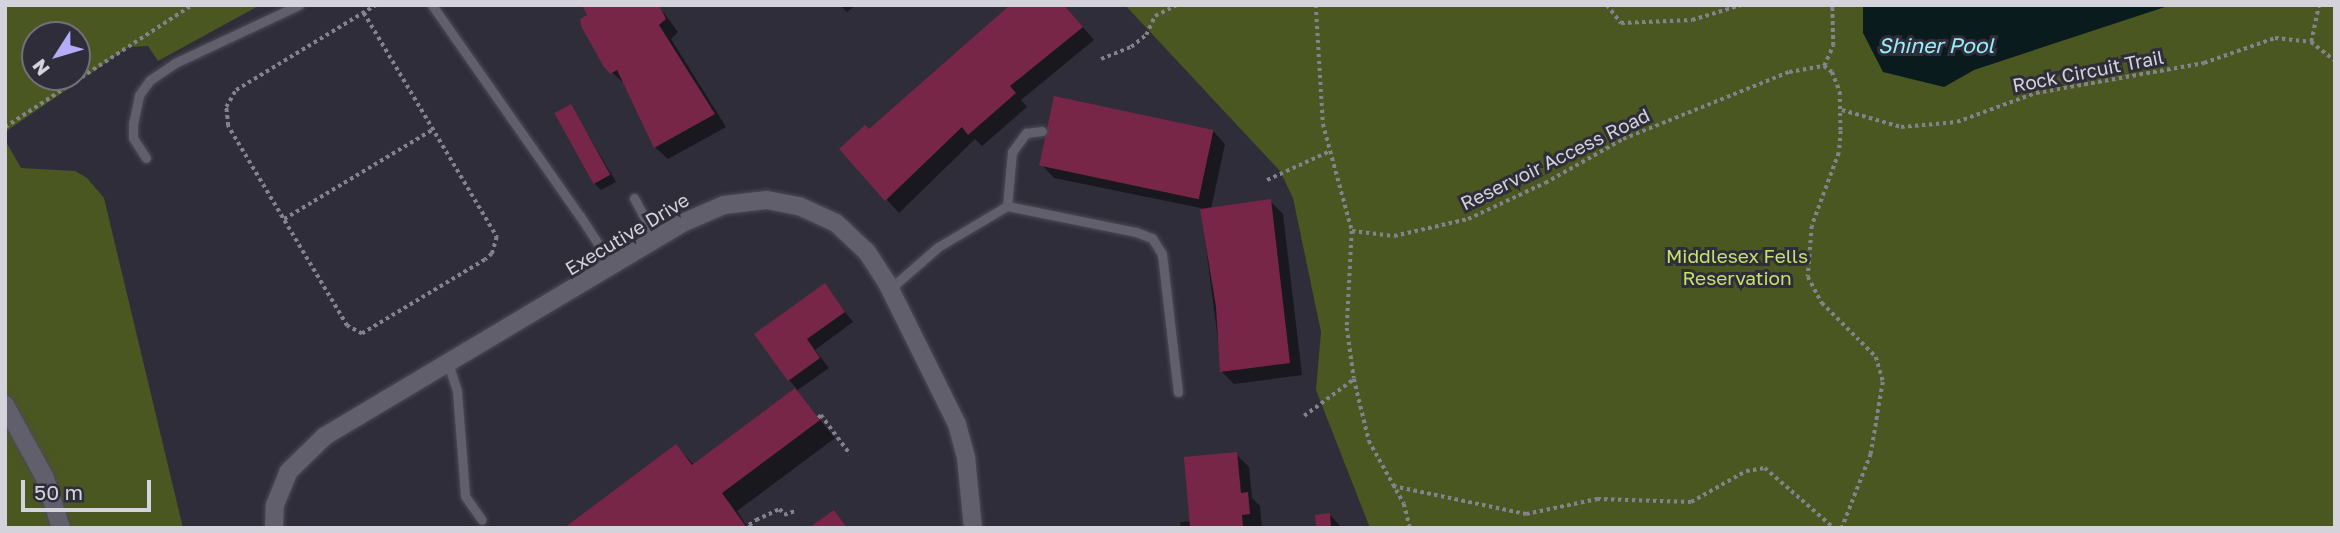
<!DOCTYPE html>
<html>
<head>
<meta charset="utf-8">
<style>
  body { margin:0 }
  #map { position:relative; width:2340px; height:533px; overflow:hidden; background:#2f2d39; font-family:"Golos Text",sans-serif }
  div>[style] { position:absolute }
  [style*='--x'] { left:calc(var(--x)*1px); top:calc(var(--y)*1px); width:calc(var(--w)*1px); rotate:calc(var(--a)*1deg) }
  .green>* { inset:0; background:#4b5721 }
  .water>* { inset:0; background:#0a1b1d }
  .shadow>* { inset:0; background:#0007 }
  .building>* { inset:0; background:#772648; transform-origin:0 0 }
  .path>* { height:3.5px; margin-top:-1.75px; transform-origin:0; background:repeating-linear-gradient(90deg,#84828c 0 3.5px,transparent 0 7px) }
  .roads { filter:drop-shadow(0 0 2px #4c4a54) drop-shadow(0 0 2px #4c4a54) }
  .service>* { height:9px; margin:-4.5px; padding:0 4.5px; transform-origin:4.5px; border-radius:4.5px; background:#625f6d }
  .minor>* { height:18px; margin:-9px; padding:0 9px; transform-origin:9px; border-radius:9px; background:#625f6d }
  span { translate:-50% -50%; white-space:nowrap; text-align:center; line-height:1.15; -webkit-text-stroke:6px #2f2d39; paint-order:stroke }
  .street-label { font-size:19px; color:#d4d2da }
  .park-label { font-size:19px; color:#c6e16c }
  .water-label { font-size:21px; color:#95f0fb; font-style:italic }
  .frame { position:absolute; inset:0; border:7px solid #d4d2da; pointer-events:none }
  .north { position:absolute; left:21px; top:21px; width:70px; height:70px; box-sizing:border-box; background:#2f2d39; border:2px solid #716f79; border-radius:50%; rotate:233deg; font-size:19px; font-weight:700; line-height:28px; text-align:center; color:#d4d2da }
  .north::after { content:''; display:block; margin:auto; width:24px; height:32px; background:#b3adf9; clip-path:polygon(50% 0,100% 100%,50% 72%,0 100%) }
  .scale { position:absolute; left:21px; top:480px; width:130px; height:32px; box-sizing:border-box; border:4px solid #d4d2da; border-top:0; padding-left:9px; font-size:21px; line-height:24px; white-space:nowrap; color:#d4d2da; -webkit-text-stroke:5px #2f2d39; paint-order:stroke }
</style>
</head>
<body>
<div id="map">
  <div class="green">
    <i style="clip-path:polygon(evenodd,5px 5px,260px 5px,158px 61px,148px 46px,129px 47px,5px 132px,5px 5px,35px 35px,77px 35px,77px 77px,35px 77px,35px 35px)"></i>
    <i style="clip-path:polygon(1125px 5px,2335px 5px,2335px 528px,1370px 528px,1316px 390px,1321px 332px,1293px 198px,1280px 171px)"></i>
    <i style="clip-path:polygon(5px 140px,21px 168px,75px 171px,87px 178px,104px 198px,183px 528px,5px 528px)"></i>
  </div>
  <div class="water">
    <i style="clip-path:polygon(1863px 5px,2171px 5px,1974px 70px,1944px 87px,1883px 72px,1863px 33px)"></i>
  </div>
  <div class="shadow">
    <i style="clip-path:polygon(658px 5px,678px 32px,671px 39px,726px 127px,668px 159px,655px 147px,626px 85px,605px 66px)"></i>
    <i style="clip-path:polygon(840px 5px,856px 5px,847px 12px)"></i>
    <i style="clip-path:polygon(1064px 5px,1094px 40px,1021px 100px,1027px 107px,982px 146px,975px 139px,899px 213px,841px 149px)"></i>
    <i style="clip-path:polygon(571px 106px,616px 182px,601px 190px,595px 184px)"></i>
    <i style="clip-path:polygon(1213px 131px,1225px 144px,1211px 209px,1270px 201px,1283px 214px,1302px 375px,1234px 384px,1222px 372px,1201px 208px,1054px 178px,1042px 165px)"></i>
    <i style="clip-path:polygon(825px 286px,853px 322px,815px 350px,829px 368px,796px 391px,835px 438px,737px 511px,748px 528px,567px 528px,676px 446px,694px 465px,797px 389px,789px 380px)"></i>
    <i style="clip-path:polygon(1236px 454px,1249px 467px,1252px 498px,1260px 506px,1262px 528px,1181px 528px,1180px 522px,1191px 521px)"></i>
    <i style="clip-path:polygon(1330px 515px,1342px 528px,1317px 528px)"></i>
  </div>
  <div class="building">
    <i style="clip-path:polygon(582px 5px,659px 5px,666px 19px,659px 25px,715px 114px,654px 148px,617px 70px,610px 74px,604px 67px,582px 28px,580px 19px,587px 15px)"></i>
    <i style="clip-path:polygon(1010px 5px,1064px 5px,1083px 27px,1010px 86px,1016px 93px,968px 135px,962px 127px,885px 201px,839px 149px,865px 125px,869px 129px)"></i>
    <i style="left:1054px;top:96px;width:163px;height:71px;rotate:12deg"></i>
    <i style="left:571px;top:104px;width:81px;height:19px;rotate:61deg"></i>
    <i style="clip-path:polygon(1271px 199px,1290px 363px,1220px 372px,1216px 307px,1200px 209px)"></i>
    <i style="clip-path:polygon(825px 283px,845px 312px,807px 339px,820px 358px,788px 381px,754px 334px)"></i>
    <i style="clip-path:polygon(795px 388px,820px 420px,722px 493px,747px 528px,564px 528px,676px 444px,692px 465px)"></i>
    <i style="clip-path:polygon(1237px 452px,1241px 493px,1248px 492px,1250px 514px,1242px 515px,1243px 528px,1190px 528px,1184px 457px)"></i>
    <i style="clip-path:polygon(834px 510px,847px 528px,809px 528px)"></i>
    <i style="clip-path:polygon(1330px 513px,1331px 528px,1316px 528px,1315px 515px)"></i>
  </div>
  <div class="path">
    <i style="--x:1316;--y:5;--w:119;--a:86.6"></i>
    <i style="--x:1323;--y:124;--w:111;--a:74.8"></i>
    <i style="--x:1352;--y:231;--w:42;--a:6.8"></i>
    <i style="--x:1394;--y:236;--w:76;--a:-12.9"></i>
    <i style="--x:1468;--y:219;--w:85;--a:-25.1"></i>
    <i style="--x:1545;--y:183;--w:90;--a:-29.4"></i>
    <i style="--x:1623;--y:139;--w:179;--a:-22"></i>
    <i style="--x:1789;--y:72;--w:36;--a:-10"></i>
    <i style="--x:1607;--y:5;--w:23;--a:52"></i>
    <i style="--x:1621;--y:23;--w:71;--a:-2.4"></i>
    <i style="--x:1692;--y:20;--w:51;--a:-17"></i>
    <i style="--x:364;--y:13;--w:261;--a:59.3"></i>
    <i style="--x:497;--y:237;--w:18;--a:106"></i>
    <i style="--x:492;--y:254;--w:9;--a:139"></i>
    <i style="--x:485;--y:260;--w:144;--a:149"></i>
    <i style="--x:362;--y:334;--w:17;--a:-152"></i>
    <i style="--x:347;--y:326;--w:233;--a:-120.8"></i>
    <i style="--x:228;--y:126;--w:19;--a:-96"></i>
    <i style="--x:226;--y:107;--w:20;--a:-60"></i>
    <i style="--x:236;--y:90;--w:164;--a:-31.3"></i>
    <i style="--x:2311;--y:42;--w:38;--a:-78"></i>
    <i style="--x:1101;--y:59;--w:32;--a:-22"></i>
    <i style="--x:1131;--y:47;--w:19;--a:-39"></i>
    <i style="--x:1146;--y:35;--w:21;--a:-65"></i>
    <i style="--x:1155;--y:16;--w:25;--a:-27"></i>
    <i style="--x:1824;--y:66;--w:10;--a:37"></i>
    <i style="--x:1832;--y:72;--w:22;--a:68"></i>
    <i style="--x:1840;--y:92;--w:39;--a:89"></i>
    <i style="--x:1841;--y:131;--w:22;--a:95"></i>
    <i style="--x:1839;--y:153;--w:78;--a:110.3"></i>
    <i style="--x:1812;--y:226;--w:51;--a:94.5"></i>
    <i style="--x:1808;--y:277;--w:30;--a:62"></i>
    <i style="--x:1822;--y:303;--w:76;--a:45"></i>
    <i style="--x:1876;--y:357;--w:26;--a:74"></i>
    <i style="--x:1883;--y:382;--w:73;--a:99.5"></i>
    <i style="--x:1871;--y:454;--w:79;--a:111.4"></i>
    <i style="--x:1824;--y:66;--w:22;--a:-66"></i>
    <i style="--x:1833;--y:46;--w:41;--a:-91.4"></i>
    <i style="--x:1842;--y:110;--w:61;--a:16.1"></i>
    <i style="--x:1901;--y:127;--w:56;--a:-5.1"></i>
    <i style="--x:1957;--y:122;--w:84;--a:-20.2"></i>
    <i style="--x:2036;--y:93;--w:171;--a:-10.1"></i>
    <i style="--x:2204;--y:63;--w:75;--a:-19.4"></i>
    <i style="--x:2275;--y:38;--w:36;--a:6"></i>
    <i style="--x:2311;--y:42;--w:31;--a:38"></i>
    <i style="--x:5;--y:127;--w:223;--a:-33.1"></i>
    <i style="--x:1267;--y:180;--w:67;--a:-24.7"></i>
    <i style="--x:284;--y:219;--w:175;--a:-31"></i>
    <i style="--x:1352;--y:231;--w:97;--a:93"></i>
    <i style="--x:1347;--y:328;--w:51;--a:82.2"></i>
    <i style="--x:1354;--y:379;--w:64;--a:76.4"></i>
    <i style="--x:1369;--y:441;--w:72;--a:60.9"></i>
    <i style="--x:1404;--y:504;--w:25;--a:76"></i>
    <i style="--x:1304;--y:416;--w:62;--a:-36.5"></i>
    <i style="--x:818;--y:418;--w:4;--a:-45"></i>
    <i style="--x:821;--y:415;--w:49;--a:53.4"></i>
    <i style="--x:1393;--y:486;--w:136;--a:11.9"></i>
    <i style="--x:1526;--y:514;--w:73;--a:-11.9"></i>
    <i style="--x:1597;--y:499;--w:94;--a:1.8"></i>
    <i style="--x:1691;--y:502;--w:63;--a:-29.4"></i>
    <i style="--x:1746;--y:471;--w:19;--a:-9"></i>
    <i style="--x:1765;--y:468;--w:91;--a:41"></i>
    <i style="--x:751;--y:528;--w:4;--a:-124"></i>
    <i style="--x:749;--y:525;--w:9;--a:-36"></i>
    <i style="--x:756;--y:520;--w:26;--a:-25"></i>
    <i style="--x:780;--y:509;--w:7;--a:56"></i>
    <i style="--x:784;--y:515;--w:12;--a:-20"></i>
  </div>
  <div class="roads">
    <div class="service">
      <i style="--x:432;--y:5;--w:258;--a:55"></i>
      <i style="--x:580;--y:216;--w:37;--a:57"></i>
      <i style="--x:600;--y:247;--w:23;--a:77"></i>
      <i style="--x:146;--y:158;--w:24;--a:-123"></i>
      <i style="--x:133;--y:138;--w:14;--a:-90"></i>
      <i style="--x:133;--y:124;--w:30;--a:-78"></i>
      <i style="--x:139;--y:95;--w:19;--a:-54"></i>
      <i style="--x:150;--y:80;--w:30;--a:-34"></i>
      <i style="--x:175;--y:63;--w:137;--a:-25.1"></i>
      <i style="--x:634;--y:198;--w:47;--a:61.8"></i>
      <i style="--x:1007;--y:206;--w:54;--a:-84.7"></i>
      <i style="--x:1012;--y:152;--w:24;--a:-54"></i>
      <i style="--x:1026;--y:133;--w:16;--a:-7"></i>
      <i style="--x:891;--y:288;--w:62;--a:-41.1"></i>
      <i style="--x:938;--y:247;--w:80;--a:-30.7"></i>
      <i style="--x:1007;--y:206;--w:132;--a:11.4"></i>
      <i style="--x:1136;--y:232;--w:17;--a:21"></i>
      <i style="--x:1152;--y:238;--w:19;--a:58"></i>
      <i style="--x:1162;--y:254;--w:139;--a:83.4"></i>
      <i style="--x:448;--y:363;--w:29;--a:72"></i>
      <i style="--x:457;--y:391;--w:105;--a:85.6"></i>
      <i style="--x:465;--y:496;--w:29;--a:55"></i>
    </div>
    <div class="minor">
      <i style="--x:5;--y:405;--w:83;--a:61.3"></i>
      <i style="--x:45;--y:478;--w:52;--a:72.3"></i>
      <i style="--x:274;--y:528;--w:23;--a:-88"></i>
      <i style="--x:275;--y:505;--w:35;--a:-68"></i>
      <i style="--x:288;--y:472;--w:52;--a:-44.2"></i>
      <i style="--x:325;--y:436;--w:413;--a:-30.8"></i>
      <i style="--x:680;--y:224;--w:48;--a:-23.4"></i>
      <i style="--x:724;--y:205;--w:43;--a:-6.6"></i>
      <i style="--x:767;--y:200;--w:33;--a:11"></i>
      <i style="--x:799;--y:206;--w:41;--a:24.7"></i>
      <i style="--x:836;--y:223;--w:42;--a:43.1"></i>
      <i style="--x:867;--y:252;--w:37;--a:57"></i>
      <i style="--x:887;--y:283;--w:157;--a:63.6"></i>
      <i style="--x:957;--y:424;--w:34;--a:75"></i>
      <i style="--x:966;--y:457;--w:71;--a:84.4"></i>
    </div>
  </div>
  <div class="street-label">
    <span style="left:2088px;top:71px;rotate:-11deg">Rock Circuit Trail</span>
    <span style="left:1555px;top:159px;rotate:-26deg">Reservoir Access Road</span>
    <span style="left:627px;top:234px;rotate:-31deg">Executive Drive</span>
  </div>
  <div class="park-label">
    <span style="left:1737px;top:267px">Middlesex Fells<br>Reservation</span>
  </div>
  <div class="water-label">
    <span style="left:1936px;top:45px">Shiner Pool</span>
  </div>
  <div class="frame"></div>
  <div class="north">N</div>
  <div class="scale">50 m</div>
</div>
</body>
</html>
